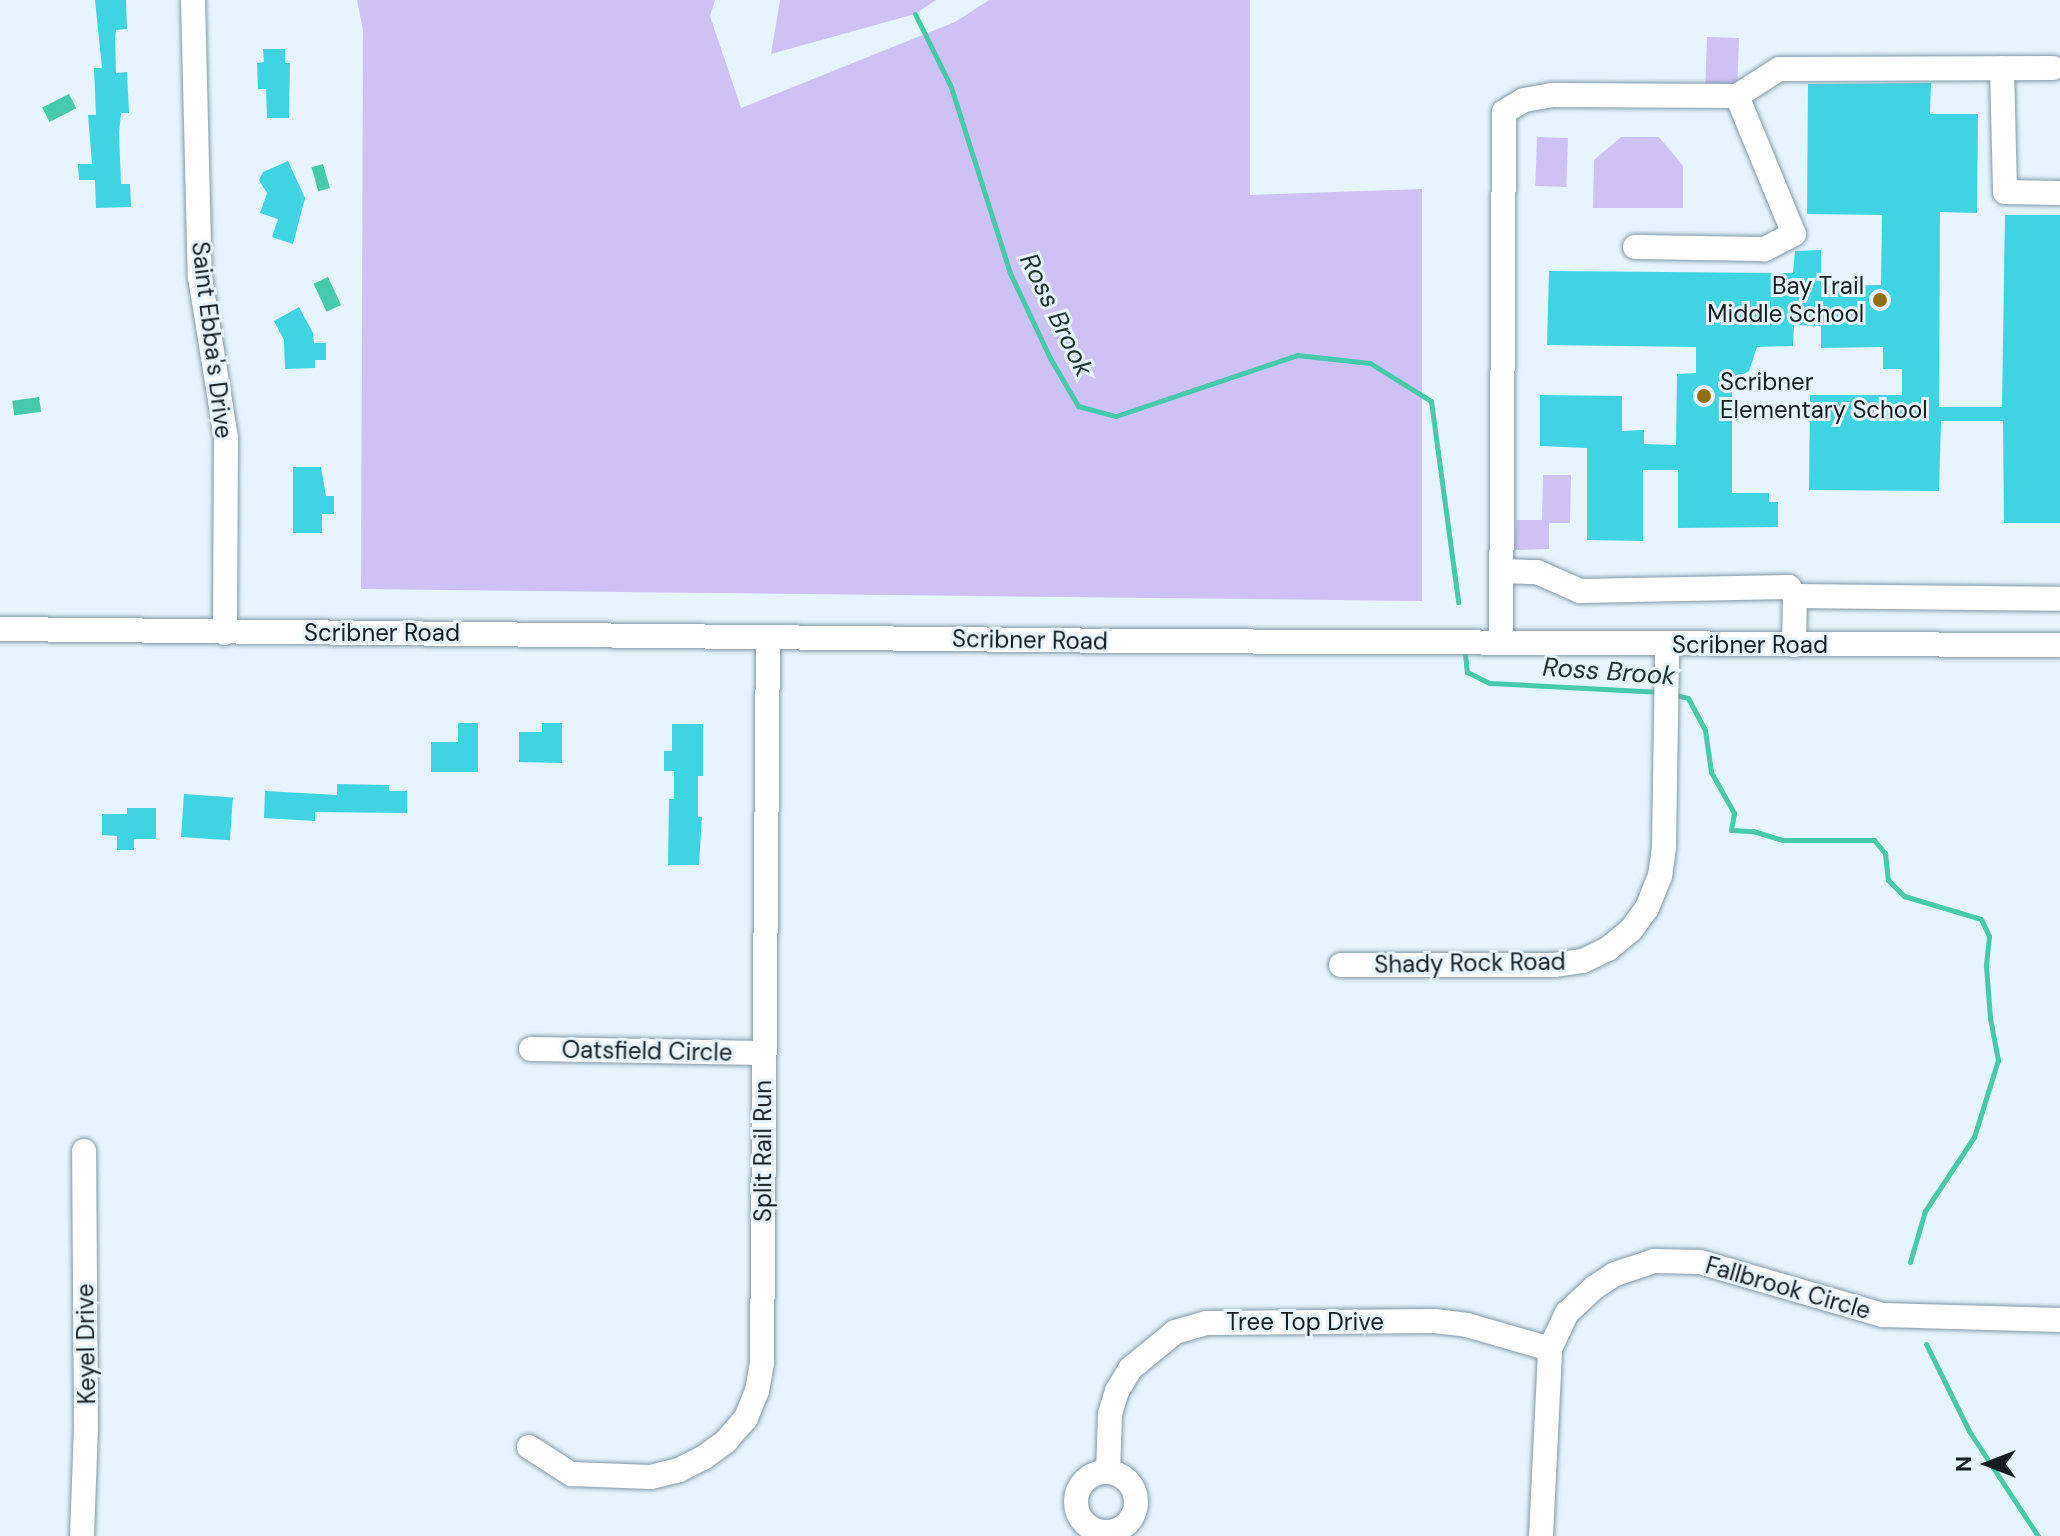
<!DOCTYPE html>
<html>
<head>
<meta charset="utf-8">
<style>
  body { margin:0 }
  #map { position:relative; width:2060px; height:1536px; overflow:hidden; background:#e5f4fd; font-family:"DM Sans",sans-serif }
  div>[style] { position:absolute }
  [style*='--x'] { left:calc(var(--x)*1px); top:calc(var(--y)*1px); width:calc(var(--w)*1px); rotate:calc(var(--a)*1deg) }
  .green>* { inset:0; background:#cec2f4; transform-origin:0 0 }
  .water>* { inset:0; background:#47c9ab; transform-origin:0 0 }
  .stream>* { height:5px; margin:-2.5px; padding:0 2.5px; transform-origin:2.5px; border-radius:2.5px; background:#47c9ab }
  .building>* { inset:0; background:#40d3e2; transform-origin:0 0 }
  .roads { filter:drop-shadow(0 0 2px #8298a6) drop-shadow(0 0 2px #8298a6) }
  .minor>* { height:24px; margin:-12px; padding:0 12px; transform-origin:12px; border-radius:12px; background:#fff }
  .minor>.ring { margin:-12px; padding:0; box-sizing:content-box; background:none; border:24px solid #fff; border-radius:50% }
  .dots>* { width:22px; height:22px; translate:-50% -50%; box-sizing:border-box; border:4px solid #e5f4fd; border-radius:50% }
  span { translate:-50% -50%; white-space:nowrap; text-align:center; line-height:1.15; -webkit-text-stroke:6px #e5f4fd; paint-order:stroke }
  .poi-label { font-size:24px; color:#141d22 }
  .right { translate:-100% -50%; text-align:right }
  .left { translate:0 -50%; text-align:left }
  .street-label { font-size:24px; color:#141d22 }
  .water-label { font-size:26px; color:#1d332d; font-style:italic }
  .north { position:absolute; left:1948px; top:1424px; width:80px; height:80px; -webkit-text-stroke:6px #e5f4fd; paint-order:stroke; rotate:270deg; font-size:22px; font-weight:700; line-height:32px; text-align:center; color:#141d22 }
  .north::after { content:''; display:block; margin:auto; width:28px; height:36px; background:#141d22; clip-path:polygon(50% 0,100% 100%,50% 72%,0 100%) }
</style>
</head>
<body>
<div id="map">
  <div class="green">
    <i style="clip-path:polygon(357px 0,715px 0,710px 16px,741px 108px,955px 22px,989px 0,1250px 0,1250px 195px,1422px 189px,1422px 601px,361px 589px,363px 30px)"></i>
    <i style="clip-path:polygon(780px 0,936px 0,915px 14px,771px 54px)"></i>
    <i style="left:1707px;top:37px;width:32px;height:48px;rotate:2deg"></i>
    <i style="clip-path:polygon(1621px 137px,1659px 137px,1683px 166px,1683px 208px,1593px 208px,1594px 160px)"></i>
    <i style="left:1568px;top:138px;width:49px;height:31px;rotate:92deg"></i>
    <i style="clip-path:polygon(1543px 475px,1571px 475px,1570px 523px,1549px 523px,1549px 549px,1515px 550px,1516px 520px,1542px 520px)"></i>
  </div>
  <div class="water">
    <i style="left:69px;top:94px;width:16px;height:30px;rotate:63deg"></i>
    <i style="left:323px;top:164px;width:25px;height:12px;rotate:74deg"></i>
    <i style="left:328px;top:277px;width:31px;height:16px;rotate:65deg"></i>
    <i style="left:39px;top:397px;width:15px;height:27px;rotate:82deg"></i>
  </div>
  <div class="stream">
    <i style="--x:915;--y:14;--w:81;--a:63.7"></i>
    <i style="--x:951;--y:87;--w:195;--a:72.4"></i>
    <i style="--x:1010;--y:273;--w:94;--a:64.8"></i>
    <i style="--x:1050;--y:358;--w:56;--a:59.7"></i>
    <i style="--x:1078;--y:406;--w:39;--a:15"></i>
    <i style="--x:1116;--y:416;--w:191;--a:-18.6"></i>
    <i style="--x:1297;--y:355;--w:73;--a:6.3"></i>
    <i style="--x:1370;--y:363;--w:72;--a:31.9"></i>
    <i style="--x:1431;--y:401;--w:203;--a:82.3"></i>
    <i style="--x:1465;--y:654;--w:18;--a:84"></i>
    <i style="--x:1467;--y:672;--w:25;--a:26"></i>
    <i style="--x:1490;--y:683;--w:171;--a:3"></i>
    <i style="--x:1675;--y:695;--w:13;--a:13"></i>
    <i style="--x:1688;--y:698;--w:36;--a:62"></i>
    <i style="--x:1705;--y:730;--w:42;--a:81.9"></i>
    <i style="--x:1711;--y:772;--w:47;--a:60.7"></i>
    <i style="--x:1734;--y:813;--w:17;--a:100"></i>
    <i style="--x:1731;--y:830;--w:22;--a:3"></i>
    <i style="--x:1753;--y:831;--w:31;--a:17"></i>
    <i style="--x:1783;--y:840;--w:91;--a:0"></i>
    <i style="--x:1874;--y:840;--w:17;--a:50"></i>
    <i style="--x:1885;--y:853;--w:27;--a:84"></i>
    <i style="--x:1888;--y:880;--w:23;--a:45"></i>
    <i style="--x:1904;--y:896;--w:80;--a:16.6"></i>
    <i style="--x:1981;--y:919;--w:19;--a:65"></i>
    <i style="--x:1989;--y:936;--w:30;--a:96"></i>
    <i style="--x:1986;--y:966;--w:52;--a:85.6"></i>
    <i style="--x:1990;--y:1018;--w:43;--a:79.2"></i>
    <i style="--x:1998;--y:1060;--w:81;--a:107.3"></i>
    <i style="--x:1974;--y:1137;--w:89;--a:123.5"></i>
    <i style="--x:1925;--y:1211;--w:53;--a:106.4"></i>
    <i style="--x:1926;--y:1344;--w:97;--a:63.7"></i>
    <i style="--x:1969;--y:1431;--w:126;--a:56.7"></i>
  </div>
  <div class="building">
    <i style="clip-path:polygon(95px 0,126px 0,127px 29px,116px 30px,115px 38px,116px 73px,127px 72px,129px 113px,121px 113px,119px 133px,121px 184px,130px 184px,131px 207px,96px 208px,95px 180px,79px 180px,78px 164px,92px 164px,88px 115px,96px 115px,94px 68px,102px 68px)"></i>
    <i style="clip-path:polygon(263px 49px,285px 49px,285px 63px,290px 63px,289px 118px,267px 118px,266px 89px,258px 89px,257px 63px,264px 62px)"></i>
    <i style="clip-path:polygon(1931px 83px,1930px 114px,1978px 114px,1977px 213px,1940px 212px,1939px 407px,2002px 407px,2005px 215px,2060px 215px,2060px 523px,2004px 523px,2003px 421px,1941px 421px,1939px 491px,1809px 490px,1810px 395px,1902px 395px,1902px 369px,1883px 369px,1883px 347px,1821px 348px,1821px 326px,1794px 325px,1793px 346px,1757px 347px,1749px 371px,1732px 381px,1732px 493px,1769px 493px,1769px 502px,1778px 502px,1778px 527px,1678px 528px,1678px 470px,1643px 470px,1643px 541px,1587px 540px,1587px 448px,1540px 446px,1540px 395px,1622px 396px,1622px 431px,1644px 430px,1644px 444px,1676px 445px,1677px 374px,1696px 373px,1696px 347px,1547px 345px,1549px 271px,1793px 273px,1795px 251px,1821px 250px,1821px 286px,1881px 285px,1882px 215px,1807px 214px,1808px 84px)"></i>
    <i style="clip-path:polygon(288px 161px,305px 198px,293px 244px,272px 237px,278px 219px,260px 213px,267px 193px,259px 180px,263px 172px)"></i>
    <i style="clip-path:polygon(299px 307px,313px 333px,314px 343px,326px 343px,326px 360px,315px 360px,315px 368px,285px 369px,284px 340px,274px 321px)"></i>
    <i style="clip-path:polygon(293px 467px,321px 467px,326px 496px,334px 496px,334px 514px,322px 514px,322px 533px,293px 533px)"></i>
    <i style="clip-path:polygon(458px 723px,478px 723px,478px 772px,431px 772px,431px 742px,458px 742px)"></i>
    <i style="clip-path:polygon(542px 723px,562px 723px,562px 763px,519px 762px,519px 732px,542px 732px)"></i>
    <i style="clip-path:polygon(672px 724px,703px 724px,703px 776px,698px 776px,698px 817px,702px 817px,699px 865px,668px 865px,669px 799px,674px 799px,674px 771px,664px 771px,664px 751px,672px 751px)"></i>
    <i style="clip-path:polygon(337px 784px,389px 785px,389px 791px,407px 791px,407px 813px,315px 812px,315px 821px,264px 818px,265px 791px,337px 795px)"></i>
    <i style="left:184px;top:794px;width:49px;height:43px;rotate:4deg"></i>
    <i style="clip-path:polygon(127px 808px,156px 808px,156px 839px,134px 839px,134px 850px,117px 850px,117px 836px,102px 835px,102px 814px,127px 814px)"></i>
  </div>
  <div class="roads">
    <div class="minor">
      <i style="--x:193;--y:0;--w:277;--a:88.6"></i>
      <i style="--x:200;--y:277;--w:163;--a:80.8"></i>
      <i style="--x:226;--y:438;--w:195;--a:90.3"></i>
      <i style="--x:2002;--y:68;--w:124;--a:88.6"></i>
      <i style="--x:2005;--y:192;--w:55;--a:1"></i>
      <i style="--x:1737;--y:96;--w:50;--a:-32.7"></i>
      <i style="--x:1779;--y:69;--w:274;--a:-0.2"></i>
      <i style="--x:1501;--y:571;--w:36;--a:2"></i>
      <i style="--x:1537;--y:572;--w:47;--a:23.8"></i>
      <i style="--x:1580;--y:591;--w:209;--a:-1.1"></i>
      <i style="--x:1789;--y:587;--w:11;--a:56"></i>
      <i style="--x:1795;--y:596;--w:265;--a:0.6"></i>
      <i style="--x:0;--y:629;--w:1136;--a:0.61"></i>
      <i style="--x:1136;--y:641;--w:924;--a:0.25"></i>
      <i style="--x:1501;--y:643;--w:531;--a:-89.68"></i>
      <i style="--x:1504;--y:112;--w:23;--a:-31"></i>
      <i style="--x:1524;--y:100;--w:27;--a:-10"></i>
      <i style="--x:1551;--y:95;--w:186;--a:0.3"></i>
      <i style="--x:1737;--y:96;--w:149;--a:67.6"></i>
      <i style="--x:1794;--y:234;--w:34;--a:153"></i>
      <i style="--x:1764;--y:249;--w:129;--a:-179.1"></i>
      <i style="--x:1794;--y:645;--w:49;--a:-88.8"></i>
      <i style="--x:1341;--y:965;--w:213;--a:0"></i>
      <i style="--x:1554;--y:965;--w:29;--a:-8"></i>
      <i style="--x:1583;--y:961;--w:28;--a:-26"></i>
      <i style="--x:1608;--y:949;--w:30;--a:-40"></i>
      <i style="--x:1631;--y:930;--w:27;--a:-54"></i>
      <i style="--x:1647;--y:908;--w:35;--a:-68"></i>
      <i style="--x:1660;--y:876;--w:30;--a:-82"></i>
      <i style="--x:1664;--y:846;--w:202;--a:-89.1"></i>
      <i style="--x:531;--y:1049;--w:233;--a:1"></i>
      <i style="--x:529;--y:1447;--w:50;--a:32.7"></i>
      <i style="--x:571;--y:1474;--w:80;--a:2.1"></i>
      <i style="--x:651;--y:1477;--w:29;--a:-14"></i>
      <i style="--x:679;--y:1470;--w:27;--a:-27"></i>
      <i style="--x:703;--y:1458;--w:29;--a:-36"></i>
      <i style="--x:726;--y:1441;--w:30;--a:-49"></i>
      <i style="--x:746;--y:1418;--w:29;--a:-68"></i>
      <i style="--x:757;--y:1391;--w:28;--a:-80"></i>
      <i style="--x:762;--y:1363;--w:726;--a:-89.53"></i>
      <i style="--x:1108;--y:1472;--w:58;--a:-88"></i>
      <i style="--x:1110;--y:1414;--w:24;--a:-73"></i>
      <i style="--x:1117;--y:1391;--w:26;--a:-59"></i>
      <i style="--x:1130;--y:1369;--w:58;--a:-39.4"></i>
      <i style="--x:1175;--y:1332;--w:32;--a:-16"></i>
      <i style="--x:1206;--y:1323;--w:229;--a:-0.5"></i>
      <i style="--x:1435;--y:1321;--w:32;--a:7"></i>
      <i style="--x:1467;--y:1325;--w:86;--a:16.1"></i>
      <i class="ring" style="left:1076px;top:1472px;width:36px;height:36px"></i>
      <i style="--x:82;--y:1536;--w:107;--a:-87.9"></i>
      <i style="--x:86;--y:1429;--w:278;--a:-90.4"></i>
      <i style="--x:1541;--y:1536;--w:187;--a:-87.2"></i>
      <i style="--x:1550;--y:1349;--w:40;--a:-65"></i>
      <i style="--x:1567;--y:1313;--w:38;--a:-43"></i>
      <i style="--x:1595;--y:1287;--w:24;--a:-33"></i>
      <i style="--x:1615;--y:1274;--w:41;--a:-18.4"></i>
      <i style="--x:1654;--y:1261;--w:46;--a:1.2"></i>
      <i style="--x:1700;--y:1262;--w:191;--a:16.2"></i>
      <i style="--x:1883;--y:1315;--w:177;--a:1.6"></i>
    </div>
  </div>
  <div class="dots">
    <i style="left:1880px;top:300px;background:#936e15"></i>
    <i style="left:1704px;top:396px;background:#936e15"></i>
  </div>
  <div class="poi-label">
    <span class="right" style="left:1864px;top:300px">Bay Trail<br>Middle School</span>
    <span class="left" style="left:1720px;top:396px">Scribner<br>Elementary School</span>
  </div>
  <div class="street-label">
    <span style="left:212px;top:340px;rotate:83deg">Saint Ebba's Drive</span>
    <span style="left:382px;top:633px">Scribner Road</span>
    <span style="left:1030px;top:640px;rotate:1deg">Scribner Road</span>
    <span style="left:1750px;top:645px">Scribner Road</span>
    <span style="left:1470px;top:963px;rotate:-1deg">Shady Rock Road</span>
    <span style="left:647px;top:1051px;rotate:1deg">Oatsfield Circle</span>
    <span style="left:763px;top:1151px;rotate:-90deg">Split Rail Run</span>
    <span style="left:1788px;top:1288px;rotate:16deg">Fallbrook Circle</span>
    <span style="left:1305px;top:1322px">Tree Top Drive</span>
    <span style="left:86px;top:1344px;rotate:-91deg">Keyel Drive</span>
  </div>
  <div class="water-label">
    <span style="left:1056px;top:315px;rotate:64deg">Ross Brook</span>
    <span style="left:1609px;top:672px;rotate:4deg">Ross Brook</span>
  </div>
  <div class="north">N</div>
</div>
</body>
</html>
